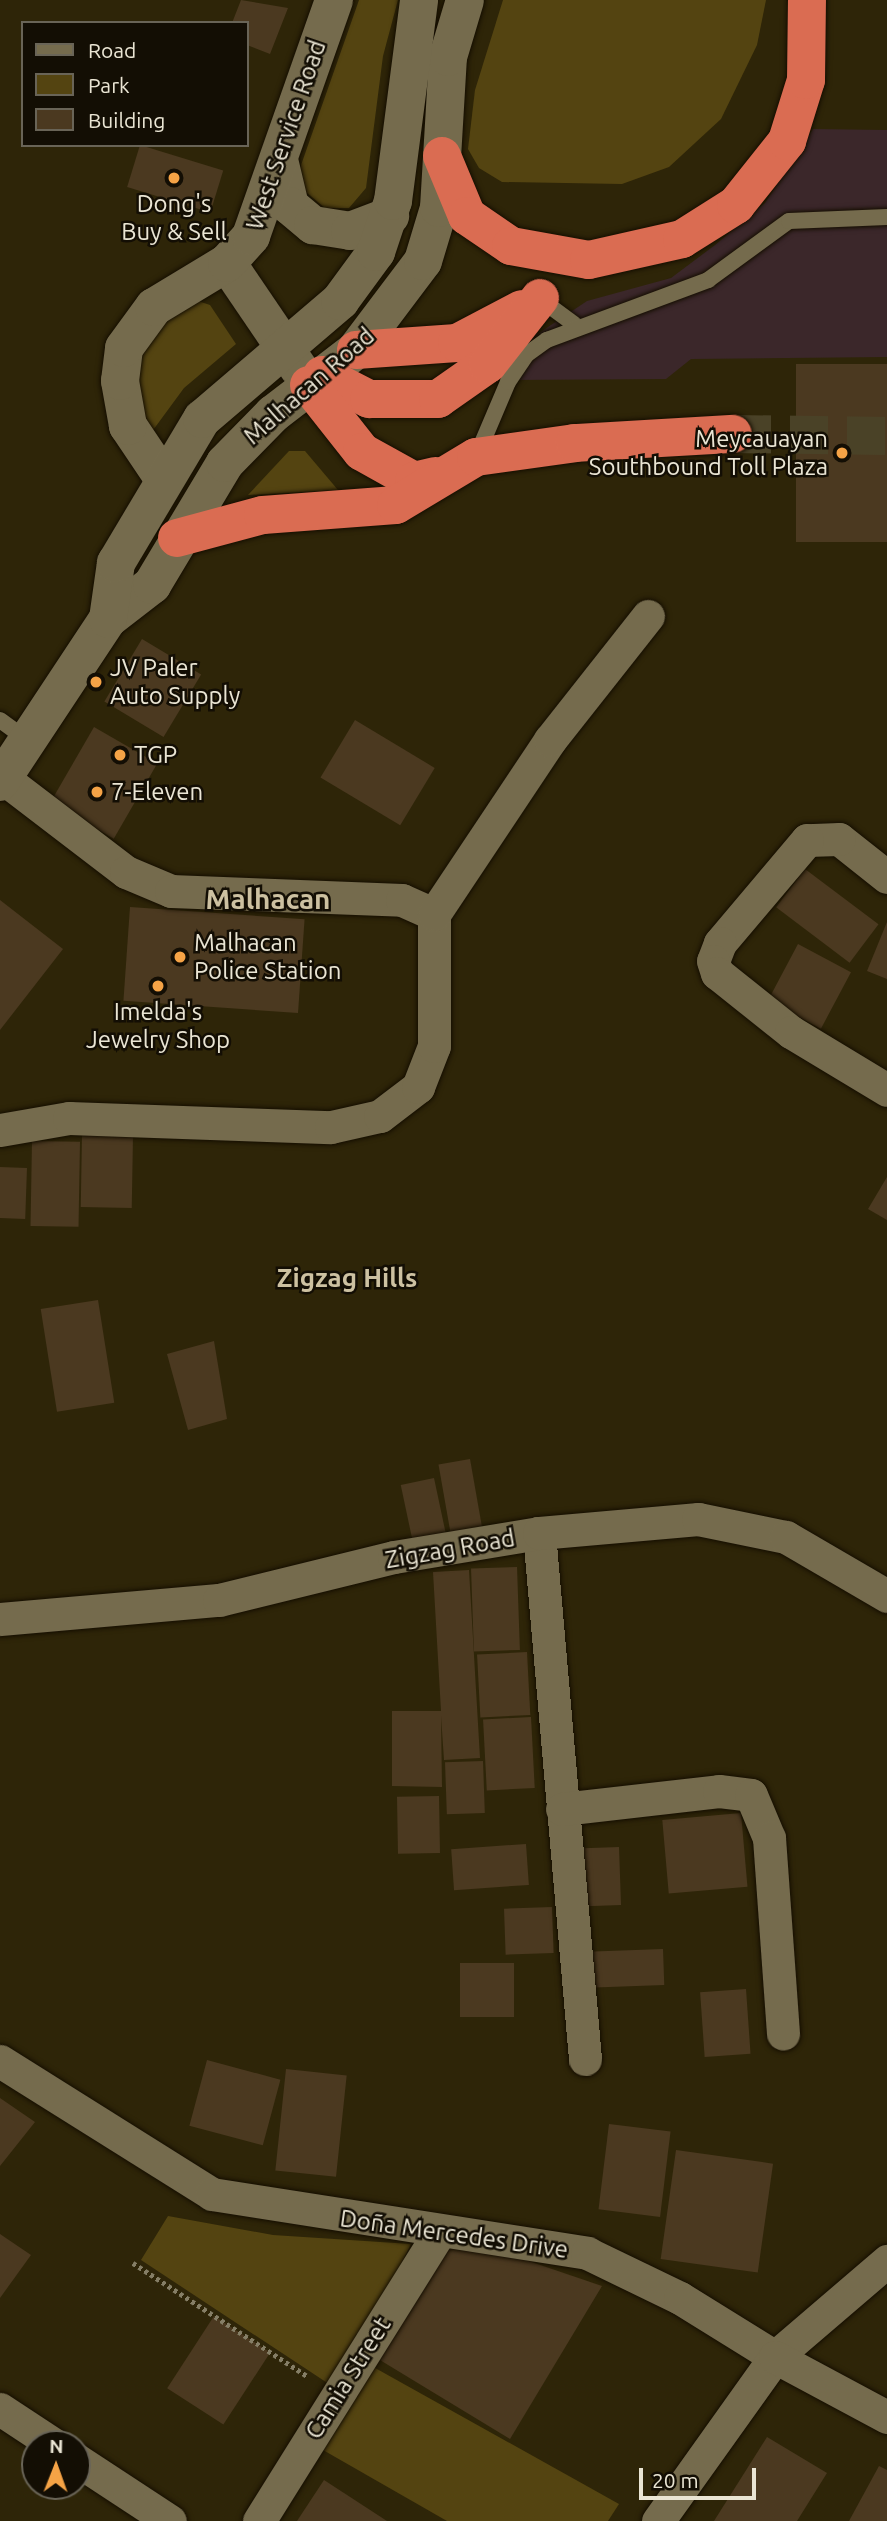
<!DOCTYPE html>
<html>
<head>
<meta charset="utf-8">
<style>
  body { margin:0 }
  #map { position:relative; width:887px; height:2521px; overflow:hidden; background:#2e2508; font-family:Ubuntu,sans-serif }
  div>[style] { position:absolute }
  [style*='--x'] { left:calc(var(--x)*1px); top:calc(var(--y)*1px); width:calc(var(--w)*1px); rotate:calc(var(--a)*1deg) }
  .commercial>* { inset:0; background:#3b272a }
  .green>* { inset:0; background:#544411 }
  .building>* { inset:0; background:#4b3920; transform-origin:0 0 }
  .highway-tunnel>* { height:38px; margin-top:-19px; transform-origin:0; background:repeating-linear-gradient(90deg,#4a4227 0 38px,transparent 0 57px) }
  .path>* { height:4.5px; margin-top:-2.25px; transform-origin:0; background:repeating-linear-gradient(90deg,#857e66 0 3.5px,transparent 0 7px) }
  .roads { filter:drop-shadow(0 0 2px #150e00) drop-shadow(0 0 2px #150e00) }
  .lane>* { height:16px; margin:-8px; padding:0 8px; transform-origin:8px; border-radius:8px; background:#756b4d }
  .street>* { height:33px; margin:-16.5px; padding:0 16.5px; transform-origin:16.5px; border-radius:16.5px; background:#756b4d }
  .secondary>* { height:38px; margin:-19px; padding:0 19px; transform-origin:19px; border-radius:19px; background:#756b4d }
  .highway>* { height:38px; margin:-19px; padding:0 19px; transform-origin:19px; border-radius:19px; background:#da6c52 }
  .dots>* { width:19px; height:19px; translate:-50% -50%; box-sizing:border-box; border:4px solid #130e04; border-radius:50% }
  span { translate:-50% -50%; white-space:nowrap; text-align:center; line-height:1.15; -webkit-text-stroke:5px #130e04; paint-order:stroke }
  .street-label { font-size:24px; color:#eae5d4 }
  .poi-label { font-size:24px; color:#eae5d4 }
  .right { translate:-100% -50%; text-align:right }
  .left { translate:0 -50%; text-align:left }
  .neighbourhood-label { font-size:26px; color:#cdc1a1; font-weight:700 }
  .quarter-label { font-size:28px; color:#cdc1a1; font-weight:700 }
  .legend { position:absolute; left:21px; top:21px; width:228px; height:126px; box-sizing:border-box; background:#130e04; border:2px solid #696457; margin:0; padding:9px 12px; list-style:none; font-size:21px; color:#eae5d4 }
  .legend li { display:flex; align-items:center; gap:14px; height:35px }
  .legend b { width:35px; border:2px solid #696457 }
  .north { position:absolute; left:21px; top:2430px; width:70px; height:70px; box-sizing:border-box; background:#130e04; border:2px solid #696457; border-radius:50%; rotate:1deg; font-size:19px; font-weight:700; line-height:28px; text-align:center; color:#eae5d4 }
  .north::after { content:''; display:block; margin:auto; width:24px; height:32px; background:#f5a346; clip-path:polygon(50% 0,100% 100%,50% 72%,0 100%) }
  .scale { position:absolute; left:639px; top:2468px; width:117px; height:32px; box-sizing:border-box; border:4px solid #eae5d4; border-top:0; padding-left:9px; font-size:21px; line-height:24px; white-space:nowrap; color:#eae5d4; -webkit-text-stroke:5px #130e04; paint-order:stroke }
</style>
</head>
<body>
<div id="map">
  <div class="commercial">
    <i style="clip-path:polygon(813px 129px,887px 130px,887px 357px,691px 359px,666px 379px,490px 380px,512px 351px,587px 301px,671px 278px,715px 245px,765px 203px)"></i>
  </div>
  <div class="green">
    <i style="clip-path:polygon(359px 0,398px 0,383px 56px,366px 188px,349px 208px,325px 208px,300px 187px,301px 165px)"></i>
    <i style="clip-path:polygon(503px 0,766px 0,757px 45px,721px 119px,669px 167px,622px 184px,502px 182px,479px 168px,468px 149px,475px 90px)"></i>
    <i style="clip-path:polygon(192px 299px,210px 305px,236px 344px,184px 388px,148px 437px,134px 370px,148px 325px)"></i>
    <i style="clip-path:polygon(289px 451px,305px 451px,338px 490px,248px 495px)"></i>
    <i style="clip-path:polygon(168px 2216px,273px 2235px,411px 2244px,338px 2390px,141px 2260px)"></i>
    <i style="clip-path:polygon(368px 2364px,619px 2504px,608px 2521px,447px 2521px,316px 2446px)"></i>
  </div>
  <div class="building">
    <i style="clip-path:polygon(241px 0,288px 8px,270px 54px,247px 45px,247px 23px,232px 23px)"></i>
    <i style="left:140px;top:145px;width:87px;height:44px;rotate:17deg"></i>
    <i style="left:887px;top:364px;width:178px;height:91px;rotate:90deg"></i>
    <i style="left:142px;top:639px;width:69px;height:73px;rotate:31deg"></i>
    <i style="left:355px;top:720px;width:93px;height:67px;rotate:31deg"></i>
    <i style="left:94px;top:727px;width:73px;height:87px;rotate:30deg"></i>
    <i style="left:805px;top:869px;width:92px;height:48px;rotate:37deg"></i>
    <i style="clip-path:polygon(0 900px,63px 949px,0 1030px)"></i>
    <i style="left:130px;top:907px;width:175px;height:94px;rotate:4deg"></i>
    <i style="clip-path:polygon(887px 922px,887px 979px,867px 971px)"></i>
    <i style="left:798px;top:944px;width:60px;height:64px;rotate:28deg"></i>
    <i style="left:82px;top:1135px;width:51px;height:72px;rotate:1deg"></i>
    <i style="left:32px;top:1141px;width:48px;height:85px;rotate:1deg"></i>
    <i style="left:0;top:1167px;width:27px;height:51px;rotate:2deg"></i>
    <i style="clip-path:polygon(887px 1177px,887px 1220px,868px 1209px)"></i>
    <i style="left:98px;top:1300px;width:104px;height:58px;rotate:81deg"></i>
    <i style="clip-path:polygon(214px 1341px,227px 1419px,188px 1430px,167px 1354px)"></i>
    <i style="left:470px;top:1459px;width:72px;height:32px;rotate:80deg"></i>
    <i style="left:434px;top:1478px;width:67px;height:34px;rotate:78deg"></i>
    <i style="left:517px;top:1567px;width:83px;height:46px;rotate:88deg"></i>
    <i style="clip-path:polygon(469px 1570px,480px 1758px,444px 1760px,441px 1716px,442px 1787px,392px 1786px,392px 1711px,441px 1711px,433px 1572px)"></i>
    <i style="left:527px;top:1652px;width:63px;height:50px;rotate:87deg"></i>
    <i style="left:531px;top:1717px;width:71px;height:48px;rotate:87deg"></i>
    <i style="left:483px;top:1761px;width:52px;height:38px;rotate:88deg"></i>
    <i style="left:439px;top:1796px;width:57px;height:42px;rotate:89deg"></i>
    <i style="left:741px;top:1813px;width:74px;height:79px;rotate:85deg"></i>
    <i style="left:526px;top:1844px;width:41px;height:75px;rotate:86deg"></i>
    <i style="left:619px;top:1847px;width:58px;height:42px;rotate:88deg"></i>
    <i style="left:552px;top:1907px;width:46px;height:48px;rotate:88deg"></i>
    <i style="left:663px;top:1949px;width:36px;height:76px;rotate:88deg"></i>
    <i style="left:460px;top:1963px;width:54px;height:54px"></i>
    <i style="left:746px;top:1989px;width:65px;height:46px;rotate:86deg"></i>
    <i style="left:207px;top:2060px;width:76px;height:68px;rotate:15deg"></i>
    <i style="left:286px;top:2069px;width:61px;height:102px;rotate:6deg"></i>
    <i style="clip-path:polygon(0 2098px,35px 2122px,0 2166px)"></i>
    <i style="left:609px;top:2124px;width:62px;height:86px;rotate:7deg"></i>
    <i style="left:676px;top:2150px;width:98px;height:110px;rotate:8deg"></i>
    <i style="clip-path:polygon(0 2234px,31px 2255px,0 2298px)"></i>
    <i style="clip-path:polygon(435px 2245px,508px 2254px,602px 2286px,510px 2439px,370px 2354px)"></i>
    <i style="left:214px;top:2316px;width:67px;height:86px;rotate:33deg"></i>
    <i style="clip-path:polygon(767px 2437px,827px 2473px,797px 2521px,714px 2521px)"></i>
    <i style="clip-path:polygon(879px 2466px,887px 2470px,887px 2521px,849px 2521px)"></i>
    <i style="clip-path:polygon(324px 2480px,387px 2521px,297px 2521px)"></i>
  </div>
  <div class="highway-tunnel">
    <i style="--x:733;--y:434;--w:154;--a:0.7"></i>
  </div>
  <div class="path">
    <i style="--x:133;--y:2263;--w:207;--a:33"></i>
  </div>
  <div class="roads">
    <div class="lane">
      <i style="--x:540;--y:299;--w:42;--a:36.3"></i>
      <i style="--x:477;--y:455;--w:79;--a:-67"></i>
      <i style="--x:508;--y:382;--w:32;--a:-56"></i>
      <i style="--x:526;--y:355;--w:26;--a:-36"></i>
      <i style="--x:547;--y:340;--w:172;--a:-20.4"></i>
      <i style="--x:708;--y:280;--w:100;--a:-36.1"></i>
      <i style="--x:789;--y:221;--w:98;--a:-2.3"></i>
      <i style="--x:0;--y:720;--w:36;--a:36"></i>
    </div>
    <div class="street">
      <i style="--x:3;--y:778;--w:155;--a:37.4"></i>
      <i style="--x:126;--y:872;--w:49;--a:22.9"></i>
      <i style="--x:171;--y:891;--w:231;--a:2.2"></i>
      <i style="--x:402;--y:900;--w:35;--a:24"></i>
      <i style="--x:887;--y:877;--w:61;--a:-141.6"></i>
      <i style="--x:839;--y:839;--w:32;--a:178"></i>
      <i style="--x:807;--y:840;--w:135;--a:130.2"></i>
      <i style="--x:720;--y:943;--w:19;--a:111"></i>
      <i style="--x:713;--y:961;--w:13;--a:72"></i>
      <i style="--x:717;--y:973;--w:95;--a:38.6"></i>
      <i style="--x:791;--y:1032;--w:112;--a:31.1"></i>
      <i style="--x:0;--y:1130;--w:70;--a:-9.9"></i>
      <i style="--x:69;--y:1118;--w:262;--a:2"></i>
      <i style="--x:331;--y:1127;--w:50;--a:-12.7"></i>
      <i style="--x:380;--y:1116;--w:48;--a:-37.3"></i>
      <i style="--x:418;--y:1087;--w:44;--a:-68.7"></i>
      <i style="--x:434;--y:1046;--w:132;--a:-90"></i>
      <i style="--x:434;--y:914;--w:209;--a:-56.3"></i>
      <i style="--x:550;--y:740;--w:158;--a:-51.7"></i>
      <i style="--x:539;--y:1533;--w:528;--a:85"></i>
      <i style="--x:0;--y:1619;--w:220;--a:-5"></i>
      <i style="--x:219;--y:1600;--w:180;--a:-13.8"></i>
      <i style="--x:394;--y:1557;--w:147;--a:-9.4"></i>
      <i style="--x:539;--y:1533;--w:160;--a:-5"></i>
      <i style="--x:698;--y:1519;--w:90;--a:11.6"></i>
      <i style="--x:786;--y:1537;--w:117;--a:30.3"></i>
      <i style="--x:562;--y:1809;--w:158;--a:-6.5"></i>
      <i style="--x:719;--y:1791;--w:32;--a:7"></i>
      <i style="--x:751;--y:1795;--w:47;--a:67.3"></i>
      <i style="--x:769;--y:1838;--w:196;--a:85.9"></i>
      <i style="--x:0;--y:2061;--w:250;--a:32.1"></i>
      <i style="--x:212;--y:2194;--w:380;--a:8.9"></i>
      <i style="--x:587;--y:2253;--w:103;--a:25.8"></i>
      <i style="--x:680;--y:2298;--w:112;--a:31.8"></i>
      <i style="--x:775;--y:2357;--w:148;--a:-40.6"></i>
      <i style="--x:0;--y:2409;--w:64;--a:33.4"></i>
      <i style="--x:77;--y:2460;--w:111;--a:33.3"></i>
      <i style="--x:259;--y:2521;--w:338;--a:-58"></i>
      <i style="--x:658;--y:2521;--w:201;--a:-54.5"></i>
      <i style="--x:775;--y:2357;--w:127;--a:28.2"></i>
    </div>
    <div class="secondary">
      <i style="--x:280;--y:164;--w:43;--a:76.6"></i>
      <i style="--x:290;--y:206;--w:30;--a:40"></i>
      <i style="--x:313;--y:225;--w:37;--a:9"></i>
      <i style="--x:350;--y:231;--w:43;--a:-20.6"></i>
      <i style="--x:227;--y:263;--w:128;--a:55.8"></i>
      <i style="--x:163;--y:478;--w:63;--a:-123.9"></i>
      <i style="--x:128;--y:426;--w:46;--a:-100.1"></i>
      <i style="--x:120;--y:381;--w:33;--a:-83"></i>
      <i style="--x:124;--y:348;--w:51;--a:-53.8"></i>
      <i style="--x:154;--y:307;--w:85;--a:-31.1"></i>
      <i style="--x:227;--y:263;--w:36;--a:-48"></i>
      <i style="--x:251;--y:236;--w:250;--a:-70.6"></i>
      <i style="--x:108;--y:619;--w:56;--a:-37.7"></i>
      <i style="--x:152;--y:585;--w:142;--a:-59.1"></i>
      <i style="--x:225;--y:463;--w:69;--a:-45.6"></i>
      <i style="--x:273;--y:414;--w:105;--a:-37.6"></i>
      <i style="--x:356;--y:350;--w:111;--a:-53"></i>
      <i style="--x:423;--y:261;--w:55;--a:-73.2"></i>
      <i style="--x:439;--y:208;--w:151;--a:-86.6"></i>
      <i style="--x:448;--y:57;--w:59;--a:-73.4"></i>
      <i style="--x:0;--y:782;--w:196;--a:-56.5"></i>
      <i style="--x:108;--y:619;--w:57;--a:-81.9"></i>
      <i style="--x:116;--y:563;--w:168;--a:-59.2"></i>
      <i style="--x:202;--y:419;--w:182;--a:-40.5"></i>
      <i style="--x:340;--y:301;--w:61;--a:-53.7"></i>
      <i style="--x:376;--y:252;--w:54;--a:-71.6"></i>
      <i style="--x:393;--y:201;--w:203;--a:-82.6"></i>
    </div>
    <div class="highway">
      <i style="--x:442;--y:156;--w:65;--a:67.4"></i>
      <i style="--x:467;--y:216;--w:53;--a:34.3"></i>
      <i style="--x:511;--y:246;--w:79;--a:10.2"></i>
      <i style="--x:589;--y:260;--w:95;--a:-12.7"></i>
      <i style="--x:682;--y:239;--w:64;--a:-32.2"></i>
      <i style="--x:736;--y:205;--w:82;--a:-51.4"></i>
      <i style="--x:787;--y:141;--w:64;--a:-72.7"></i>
      <i style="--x:806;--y:80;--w:80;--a:-89.3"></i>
      <i style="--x:356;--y:350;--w:101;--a:-4"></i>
      <i style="--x:457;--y:343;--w:73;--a:-27.6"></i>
      <i style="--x:322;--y:375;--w:53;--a:27.1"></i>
      <i style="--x:369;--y:399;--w:69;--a:0"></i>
      <i style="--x:438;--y:399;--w:61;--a:-35"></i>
      <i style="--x:488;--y:364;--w:84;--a:-51.8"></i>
      <i style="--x:309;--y:385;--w:85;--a:51.7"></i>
      <i style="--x:362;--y:452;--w:60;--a:29.1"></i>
      <i style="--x:414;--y:481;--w:22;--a:-13"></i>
      <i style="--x:177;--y:538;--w:89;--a:-15"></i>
      <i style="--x:263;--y:515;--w:133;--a:-4.3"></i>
      <i style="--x:396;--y:505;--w:93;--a:-31"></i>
      <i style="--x:476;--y:457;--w:100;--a:-8"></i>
      <i style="--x:575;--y:443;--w:158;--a:-3.3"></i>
    </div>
  </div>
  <div class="dots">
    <i style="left:174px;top:178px;background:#f5a346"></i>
    <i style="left:842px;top:453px;background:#f5a346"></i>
    <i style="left:96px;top:682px;background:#f5a346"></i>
    <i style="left:120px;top:755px;background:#f5a346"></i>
    <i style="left:97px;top:792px;background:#f5a346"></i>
    <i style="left:180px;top:957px;background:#f5a346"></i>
    <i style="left:158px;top:986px;background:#f5a346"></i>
  </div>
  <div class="street-label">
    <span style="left:286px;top:135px;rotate:-71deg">West Service Road</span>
    <span style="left:309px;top:386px;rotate:-41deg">Malhacan Road</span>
    <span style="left:450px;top:1549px;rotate:-10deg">Zigzag Road</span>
    <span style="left:454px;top:2234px;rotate:8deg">Doña Mercedes Drive</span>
    <span style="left:348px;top:2378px;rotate:-58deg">Camia Street</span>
  </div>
  <div class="poi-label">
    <span style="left:174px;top:218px">Dong's<br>Buy &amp; Sell</span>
    <span class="right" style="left:828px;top:453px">Meycauayan<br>Southbound Toll Plaza</span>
    <span class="left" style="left:110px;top:682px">JV Paler<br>Auto Supply</span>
    <span class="left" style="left:134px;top:755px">TGP</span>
    <span class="left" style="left:111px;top:792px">7-Eleven</span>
    <span class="left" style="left:194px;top:957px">Malhacan<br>Police Station</span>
    <span style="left:158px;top:1026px">Imelda's<br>Jewelry Shop</span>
  </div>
  <div class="neighbourhood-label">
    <span style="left:347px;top:1278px">Zigzag Hills</span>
  </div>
  <div class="quarter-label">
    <span style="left:268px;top:899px">Malhacan</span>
  </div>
  <ul class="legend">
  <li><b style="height:9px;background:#756b4d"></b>Road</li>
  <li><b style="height:19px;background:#544411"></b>Park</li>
  <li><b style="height:19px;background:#4b3920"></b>Building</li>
  </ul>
  <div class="north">N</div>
  <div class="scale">20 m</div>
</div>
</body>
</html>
